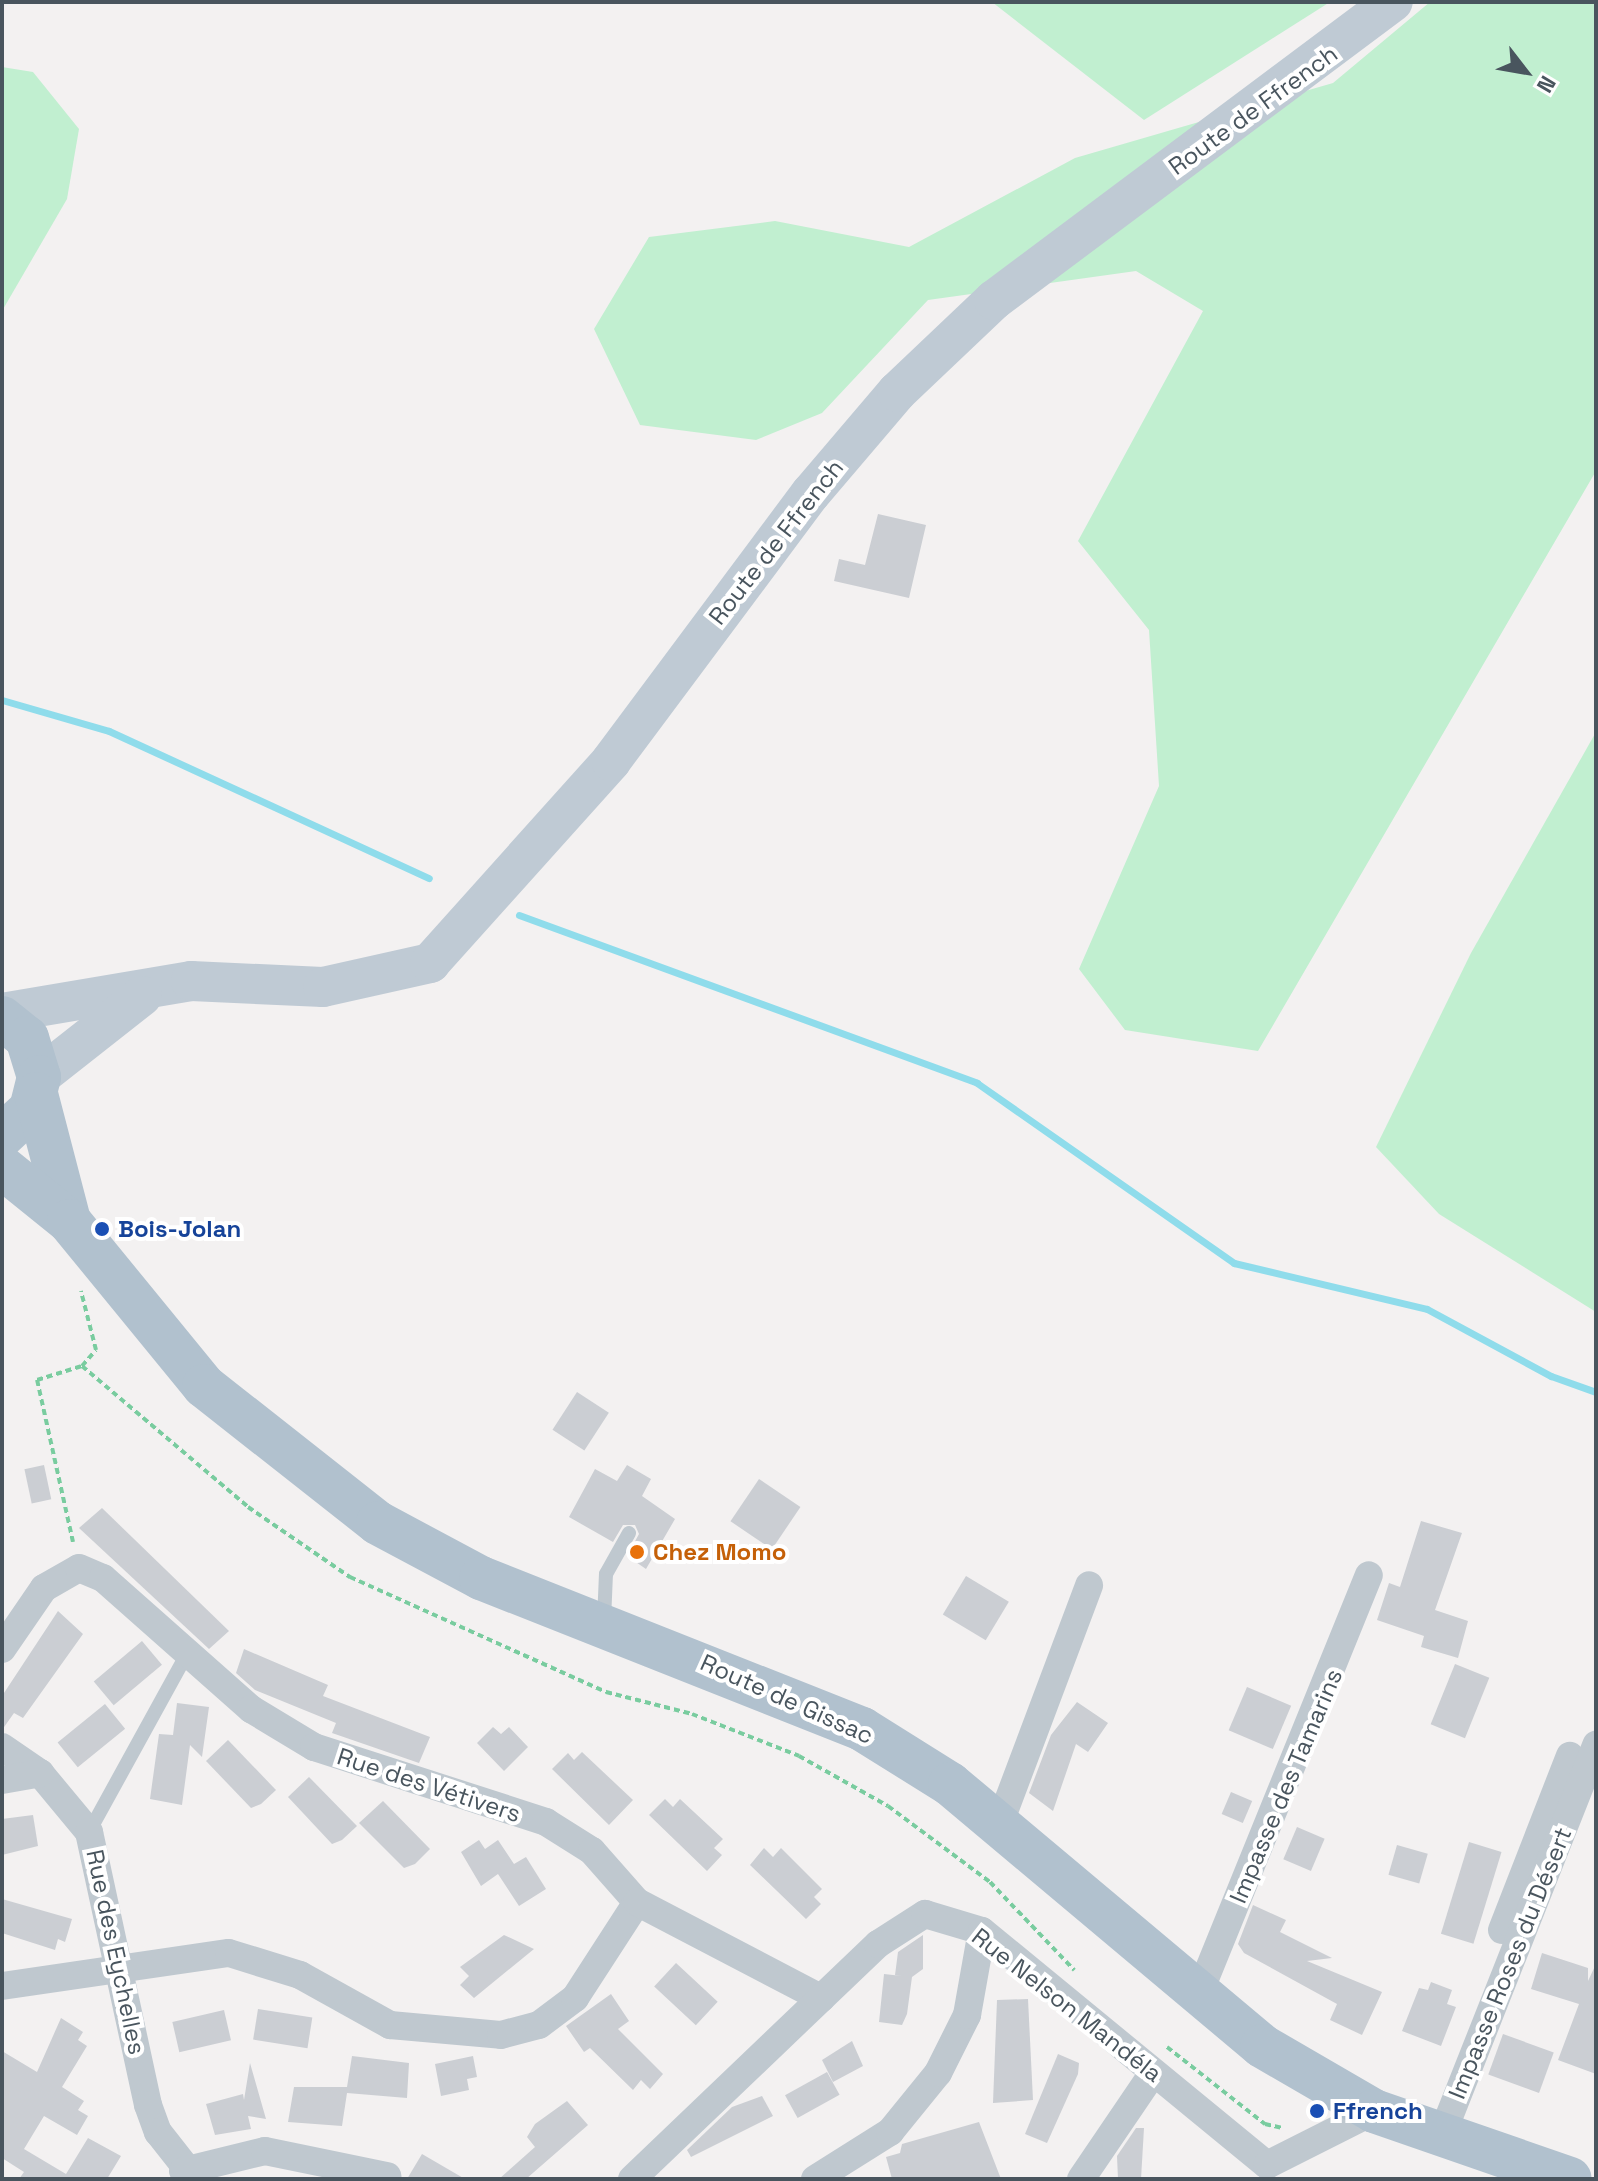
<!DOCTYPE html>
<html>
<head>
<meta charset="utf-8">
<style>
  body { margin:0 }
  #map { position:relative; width:1598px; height:2181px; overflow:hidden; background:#f3f1f1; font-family:"Space Grotesk",sans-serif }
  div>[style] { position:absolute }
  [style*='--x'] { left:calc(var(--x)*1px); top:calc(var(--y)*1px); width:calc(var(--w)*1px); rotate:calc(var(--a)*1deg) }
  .green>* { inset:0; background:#c1efd0 }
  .stream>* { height:7px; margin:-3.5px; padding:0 3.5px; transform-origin:3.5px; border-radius:3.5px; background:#8fdceb }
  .building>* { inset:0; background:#cbced3; transform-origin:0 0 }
  .path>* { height:4px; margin-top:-2px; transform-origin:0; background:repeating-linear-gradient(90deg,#79cc9f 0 6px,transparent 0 10px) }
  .lane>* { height:14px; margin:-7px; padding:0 7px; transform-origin:7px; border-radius:7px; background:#bfc8cf }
  .street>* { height:28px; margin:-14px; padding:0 14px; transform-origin:14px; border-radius:14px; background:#bfc8cf }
  .secondary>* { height:40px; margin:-20px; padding:0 20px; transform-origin:20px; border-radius:20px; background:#bfcad4 }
  .primary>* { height:44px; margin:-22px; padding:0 22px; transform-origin:22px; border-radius:22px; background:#b1c1ce }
  .dots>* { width:22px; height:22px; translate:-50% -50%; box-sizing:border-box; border:4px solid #fff; border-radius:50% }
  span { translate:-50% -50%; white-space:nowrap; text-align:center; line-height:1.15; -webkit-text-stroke:8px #fff; paint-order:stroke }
  .street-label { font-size:24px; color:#49555e }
  .transit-label { font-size:24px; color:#164399; font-weight:700 }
  .left { translate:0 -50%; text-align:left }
  .food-label { font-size:24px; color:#c56008; font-weight:700 }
  .frame { position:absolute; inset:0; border:4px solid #49555e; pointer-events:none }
  .north { position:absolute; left:1486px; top:32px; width:80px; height:80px; -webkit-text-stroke:6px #fff; paint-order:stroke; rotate:121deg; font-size:22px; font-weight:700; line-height:32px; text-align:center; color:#49555e }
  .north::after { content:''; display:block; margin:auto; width:28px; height:36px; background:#49555e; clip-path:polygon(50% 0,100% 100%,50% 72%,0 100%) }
</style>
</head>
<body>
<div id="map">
  <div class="green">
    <i style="clip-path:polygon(992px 2px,1330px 2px,1144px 120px)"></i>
    <i style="clip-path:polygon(1430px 2px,1596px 2px,1596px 471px,1258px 1051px,1125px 1030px,1079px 969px,1159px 786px,1149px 630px,1078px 541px,1203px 311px,1136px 271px,928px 300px,822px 413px,756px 440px,640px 425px,594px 329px,649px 237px,775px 221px,909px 247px,1075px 158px,1333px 83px)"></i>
    <i style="clip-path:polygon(2px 67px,33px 72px,79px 129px,67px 199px,2px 311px)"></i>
    <i style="clip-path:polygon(1596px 732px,1596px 1312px,1439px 1214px,1376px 1147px,1471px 953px)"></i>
  </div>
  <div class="stream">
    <i style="--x:2;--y:700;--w:111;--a:16.2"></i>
    <i style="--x:109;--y:731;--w:352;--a:24.7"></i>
    <i style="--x:519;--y:915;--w:488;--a:20.1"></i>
    <i style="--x:977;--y:1083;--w:314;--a:35"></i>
    <i style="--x:1234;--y:1263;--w:198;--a:13.4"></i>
    <i style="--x:1427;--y:1309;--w:141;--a:28.4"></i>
    <i style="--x:1551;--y:1376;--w:48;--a:19.6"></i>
  </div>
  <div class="building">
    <i style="clip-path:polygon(878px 514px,926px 525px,909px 598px,834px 581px,839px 559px,865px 565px)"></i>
    <i style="left:577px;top:1392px;width:38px;height:45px;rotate:33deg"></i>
    <i style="left:44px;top:1465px;width:35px;height:20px;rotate:78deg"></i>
    <i style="clip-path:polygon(627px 1465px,651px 1479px,642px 1496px,675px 1519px,646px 1569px,627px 1556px,639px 1534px,635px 1525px,623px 1525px,613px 1542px,569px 1517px,595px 1469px,617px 1481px)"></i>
    <i style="left:759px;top:1479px;width:50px;height:51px;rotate:34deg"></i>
    <i style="clip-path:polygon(102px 1508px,229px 1631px,209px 1649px,79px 1528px)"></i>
    <i style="clip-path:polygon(1421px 1521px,1462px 1533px,1435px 1610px,1468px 1621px,1458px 1658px,1421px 1647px,1424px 1636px,1377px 1620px,1389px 1583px,1400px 1587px)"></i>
    <i style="left:966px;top:1576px;width:50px;height:45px;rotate:31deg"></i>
    <i style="clip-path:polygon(58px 1611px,83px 1634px,23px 1718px,14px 1713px,2px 1730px,2px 1696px)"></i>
    <i style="left:142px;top:1641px;width:31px;height:63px;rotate:50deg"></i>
    <i style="clip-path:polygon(244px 1649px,328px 1685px,323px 1696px,430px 1737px,419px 1763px,332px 1733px,336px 1723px,255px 1690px,236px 1673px)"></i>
    <i style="left:1455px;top:1664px;width:37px;height:65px;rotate:22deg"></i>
    <i style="left:1247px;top:1687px;width:48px;height:47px;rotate:23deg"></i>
    <i style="clip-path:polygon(1077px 1702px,1108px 1723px,1088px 1752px,1076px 1744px,1053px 1811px,1029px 1793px,1051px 1735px)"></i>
    <i style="clip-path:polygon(177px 1703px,209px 1707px,202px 1757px,190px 1745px,182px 1805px,150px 1799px,159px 1734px,173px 1735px)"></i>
    <i style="left:105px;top:1704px;width:32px;height:61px;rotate:51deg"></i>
    <i style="clip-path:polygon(493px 1727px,501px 1734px,509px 1727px,528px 1747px,504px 1771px,477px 1743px)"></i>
    <i style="clip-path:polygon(228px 1740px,276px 1790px,261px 1804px,251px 1808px,206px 1761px)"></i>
    <i style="clip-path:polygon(582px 1752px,633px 1800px,609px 1825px,552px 1769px,568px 1753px,574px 1760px)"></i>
    <i style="clip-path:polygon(309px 1777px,357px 1826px,342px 1840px,332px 1844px,288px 1797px)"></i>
    <i style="left:1231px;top:1792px;width:23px;height:24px;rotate:23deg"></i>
    <i style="clip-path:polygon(665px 1799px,673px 1807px,680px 1799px,723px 1839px,714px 1848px,722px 1855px,707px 1871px,649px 1815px)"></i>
    <i style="clip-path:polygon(383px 1801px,430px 1849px,415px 1864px,404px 1868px,359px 1823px)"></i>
    <i style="clip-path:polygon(33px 1815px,38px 1846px,2px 1855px,2px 1819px)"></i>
    <i style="left:1297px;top:1827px;width:30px;height:35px;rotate:23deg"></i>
    <i style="clip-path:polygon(479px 1840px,485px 1849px,498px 1840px,514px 1864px,526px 1857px,546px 1889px,519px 1906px,498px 1874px,481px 1886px,461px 1852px)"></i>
    <i style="left:1469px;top:1842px;width:34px;height:96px;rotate:17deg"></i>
    <i style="left:1397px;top:1845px;width:32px;height:31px;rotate:16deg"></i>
    <i style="clip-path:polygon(764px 1848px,773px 1857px,781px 1848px,822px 1889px,814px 1897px,821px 1904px,806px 1919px,750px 1865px)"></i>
    <i style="clip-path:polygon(2px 1899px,72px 1919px,65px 1942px,58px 1939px,55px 1950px,2px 1933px)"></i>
    <i style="clip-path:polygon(1253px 1905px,1286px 1920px,1280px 1932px,1332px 1958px,1307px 1961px,1382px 1992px,1362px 2035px,1330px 2020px,1337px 2004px,1244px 1953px,1238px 1944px)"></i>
    <i style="clip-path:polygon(504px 1935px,534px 1949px,474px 1998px,460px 1985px,469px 1976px,460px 1967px)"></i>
    <i style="clip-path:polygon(923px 1935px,923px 1969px,912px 1977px,907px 2014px,902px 2025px,879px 2022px,884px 1974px,902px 1976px,895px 1975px,898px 1952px)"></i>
    <i style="clip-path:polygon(1542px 1953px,1588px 1968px,1588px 1981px,1596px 1964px,1596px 2074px,1558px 2060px,1579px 2004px,1531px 1989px)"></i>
    <i style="left:676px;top:1963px;width:57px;height:32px;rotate:43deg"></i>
    <i style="clip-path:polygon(1431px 1982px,1452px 1990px,1447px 2004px,1456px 2007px,1441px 2046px,1402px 2031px,1419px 1988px,1428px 1990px)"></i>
    <i style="clip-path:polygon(611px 1994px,629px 2021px,618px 2029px,663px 2074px,650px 2089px,641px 2080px,633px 2090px,590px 2048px,584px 2052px,566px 2026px)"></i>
    <i style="clip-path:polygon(1028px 1999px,1033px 2100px,993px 2103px,997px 2000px)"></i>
    <i style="left:258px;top:2009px;width:55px;height:31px;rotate:9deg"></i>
    <i style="left:224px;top:2010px;width:31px;height:53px;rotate:77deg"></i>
    <i style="clip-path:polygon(61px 2018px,83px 2032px,78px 2040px,87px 2046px,62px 2087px,84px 2101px,78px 2110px,88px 2116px,77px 2135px,44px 2116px,24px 2149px,66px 2174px,88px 2138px,121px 2156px,107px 2179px,19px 2179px,24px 2172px,2px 2158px,2px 2051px,37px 2072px)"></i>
    <i style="left:1503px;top:2034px;width:54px;height:43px;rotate:20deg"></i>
    <i style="clip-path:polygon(852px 2041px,863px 2066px,833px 2082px,822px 2060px)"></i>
    <i style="clip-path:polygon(1058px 2054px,1079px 2063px,1078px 2074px,1047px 2143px,1025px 2134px)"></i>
    <i style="clip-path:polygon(352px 2056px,409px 2063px,407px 2098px,347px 2093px,342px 2126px,288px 2122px,294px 2087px,347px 2087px)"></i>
    <i style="clip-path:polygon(473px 2056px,477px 2077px,467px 2079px,469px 2090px,441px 2096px,435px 2064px)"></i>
    <i style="clip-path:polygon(250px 2063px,266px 2119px,248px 2116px,251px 2129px,215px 2135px,206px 2104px,243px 2094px,244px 2100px)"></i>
    <i style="left:827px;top:2072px;width:26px;height:48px;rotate:61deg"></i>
    <i style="clip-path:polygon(762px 2096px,773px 2116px,691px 2157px,687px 2150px,732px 2107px)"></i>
    <i style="clip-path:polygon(567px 2101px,588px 2125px,526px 2179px,499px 2179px,535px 2147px,527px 2137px,535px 2124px)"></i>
    <i style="clip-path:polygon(979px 2122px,1001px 2179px,892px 2179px,886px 2157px,900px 2153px,902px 2144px)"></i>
    <i style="clip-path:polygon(1136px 2128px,1144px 2128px,1141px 2179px,1118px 2179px,1117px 2156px)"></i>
    <i style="clip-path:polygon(422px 2154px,465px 2179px,407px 2179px)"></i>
  </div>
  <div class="path">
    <i style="--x:82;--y:1366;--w:218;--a:40.3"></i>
    <i style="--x:248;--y:1507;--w:124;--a:34.5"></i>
    <i style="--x:350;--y:1577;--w:281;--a:24.2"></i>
    <i style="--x:606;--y:1692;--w:89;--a:14.3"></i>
    <i style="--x:692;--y:1714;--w:115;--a:21.4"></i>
    <i style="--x:799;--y:1756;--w:102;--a:29.3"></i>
    <i style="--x:888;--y:1806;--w:127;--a:36.7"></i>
    <i style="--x:990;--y:1882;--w:122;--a:46.3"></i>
    <i style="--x:73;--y:1542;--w:166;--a:-102.5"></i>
    <i style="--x:37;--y:1380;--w:47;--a:-17.3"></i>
    <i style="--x:82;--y:1366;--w:21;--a:-49"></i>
    <i style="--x:96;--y:1350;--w:61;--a:-104.3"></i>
    <i style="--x:1167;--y:2047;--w:125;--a:38.2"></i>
    <i style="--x:1265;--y:2124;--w:18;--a:13"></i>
  </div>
  <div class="lane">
    <i style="--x:604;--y:1621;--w:47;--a:-87.6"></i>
    <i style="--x:606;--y:1574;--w:47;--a:-60.7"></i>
    <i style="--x:89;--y:1832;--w:203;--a:-61.2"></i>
  </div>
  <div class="street">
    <i style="--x:2;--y:1649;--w:74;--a:-55.5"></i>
    <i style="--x:44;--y:1588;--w:40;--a:-29.7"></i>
    <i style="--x:79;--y:1568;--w:26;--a:23"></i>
    <i style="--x:103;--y:1578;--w:198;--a:41.5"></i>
    <i style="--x:251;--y:1709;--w:74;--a:31.1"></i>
    <i style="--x:314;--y:1747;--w:244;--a:17.9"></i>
    <i style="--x:546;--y:1822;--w:54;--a:32.2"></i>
    <i style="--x:592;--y:1851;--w:68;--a:48.6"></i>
    <i style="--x:2;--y:1747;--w:46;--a:34.4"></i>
    <i style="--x:40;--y:1773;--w:77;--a:50.3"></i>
    <i style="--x:89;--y:1832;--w:279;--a:77.8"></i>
    <i style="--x:148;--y:2105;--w:29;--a:70"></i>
    <i style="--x:158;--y:2132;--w:60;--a:51.8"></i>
    <i style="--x:2;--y:1780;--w:39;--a:-10"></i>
    <i style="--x:999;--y:1825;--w:256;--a:-69.4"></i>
    <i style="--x:1502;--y:1930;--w:187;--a:-68.7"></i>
    <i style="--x:2;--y:1986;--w:229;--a:-8.3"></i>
    <i style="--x:229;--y:1953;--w:74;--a:17.2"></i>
    <i style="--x:300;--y:1975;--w:103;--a:29.1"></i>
    <i style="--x:390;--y:2025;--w:111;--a:5.1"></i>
    <i style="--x:501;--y:2035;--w:39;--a:-15"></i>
    <i style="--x:539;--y:2025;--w:45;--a:-36.9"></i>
    <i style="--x:575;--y:1998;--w:114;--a:-57.1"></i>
    <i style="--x:637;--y:1902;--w:208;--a:27.6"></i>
    <i style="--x:1198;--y:1996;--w:454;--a:-67.9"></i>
    <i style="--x:1441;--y:2137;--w:422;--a:-68.4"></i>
    <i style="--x:183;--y:2171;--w:84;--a:-13.7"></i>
    <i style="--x:265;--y:2151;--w:125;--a:11.6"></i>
    <i style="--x:632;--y:2179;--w:340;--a:-43.7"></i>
    <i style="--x:878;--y:1944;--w:56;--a:-32.6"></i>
    <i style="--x:925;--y:1914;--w:59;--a:16.6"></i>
    <i style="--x:982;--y:1931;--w:369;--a:39.4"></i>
    <i style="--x:1267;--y:2165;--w:120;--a:-26.8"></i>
    <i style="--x:815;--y:2179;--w:89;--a:-32.1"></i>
    <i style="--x:890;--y:2132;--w:76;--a:-50.9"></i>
    <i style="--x:938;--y:2073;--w:65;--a:-63.4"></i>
    <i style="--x:967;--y:2015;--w:85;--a:-79.9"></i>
    <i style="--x:1081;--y:2179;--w:128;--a:-55.8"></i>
  </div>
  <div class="secondary">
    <i style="--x:2;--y:1013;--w:192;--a:-9.6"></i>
    <i style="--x:191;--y:981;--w:132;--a:2.6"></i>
    <i style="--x:323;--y:987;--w:110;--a:-12.6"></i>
    <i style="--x:430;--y:963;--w:271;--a:-48.1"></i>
    <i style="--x:611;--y:761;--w:334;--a:-53.3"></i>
    <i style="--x:811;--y:493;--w:133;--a:-49.6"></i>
    <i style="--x:897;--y:392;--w:134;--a:-43.5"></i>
    <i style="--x:994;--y:300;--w:498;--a:-36.8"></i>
    <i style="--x:39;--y:1077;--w:131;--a:-38.2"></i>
  </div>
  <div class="primary">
    <i style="--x:2;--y:1018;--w:32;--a:39"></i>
    <i style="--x:27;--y:1038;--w:41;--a:72.9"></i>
    <i style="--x:39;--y:1077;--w:33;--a:104"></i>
    <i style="--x:31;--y:1109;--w:40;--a:137"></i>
    <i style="--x:36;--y:1094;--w:131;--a:75.4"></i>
    <i style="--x:2;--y:1167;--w:86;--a:38.9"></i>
    <i style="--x:69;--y:1221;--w:213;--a:50.7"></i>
    <i style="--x:204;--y:1386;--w:221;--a:38.2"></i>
    <i style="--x:378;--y:1523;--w:117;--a:28.1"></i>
    <i style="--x:481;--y:1578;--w:410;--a:21.6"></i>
    <i style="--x:862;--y:1729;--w:104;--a:32"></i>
    <i style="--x:950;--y:1784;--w:407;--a:40"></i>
    <i style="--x:1262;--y:2046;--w:129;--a:30.1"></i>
    <i style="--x:1374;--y:2111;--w:207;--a:19.1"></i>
  </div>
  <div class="dots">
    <i style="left:102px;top:1229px;background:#1a4fb4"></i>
    <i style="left:637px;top:1552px;background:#e8710a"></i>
    <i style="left:1317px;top:2111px;background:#1a4fb4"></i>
  </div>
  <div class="street-label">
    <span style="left:1253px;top:110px;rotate:-36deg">Route de Ffrench</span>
    <span style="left:776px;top:542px;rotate:-52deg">Route de Ffrench</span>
    <span style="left:787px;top:1699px;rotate:24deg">Route de Gissac</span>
    <span style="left:429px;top:1785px;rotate:18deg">Rue des Vétivers</span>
    <span style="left:1286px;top:1786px;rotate:-67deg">Impasse des Tamarins</span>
    <span style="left:116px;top:1952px;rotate:78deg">Rue des Eychelles</span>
    <span style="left:1510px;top:1963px;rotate:-68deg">Impasse Roses du Désert</span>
    <span style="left:1067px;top:2005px;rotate:38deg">Rue Nelson Mandéla</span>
  </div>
  <div class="transit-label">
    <span class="left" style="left:118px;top:1229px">Bois-Jolan</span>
    <span class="left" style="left:1333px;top:2111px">Ffrench</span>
  </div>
  <div class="food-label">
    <span class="left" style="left:653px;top:1552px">Chez Momo</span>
  </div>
  <div class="frame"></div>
  <div class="north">N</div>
</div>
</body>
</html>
